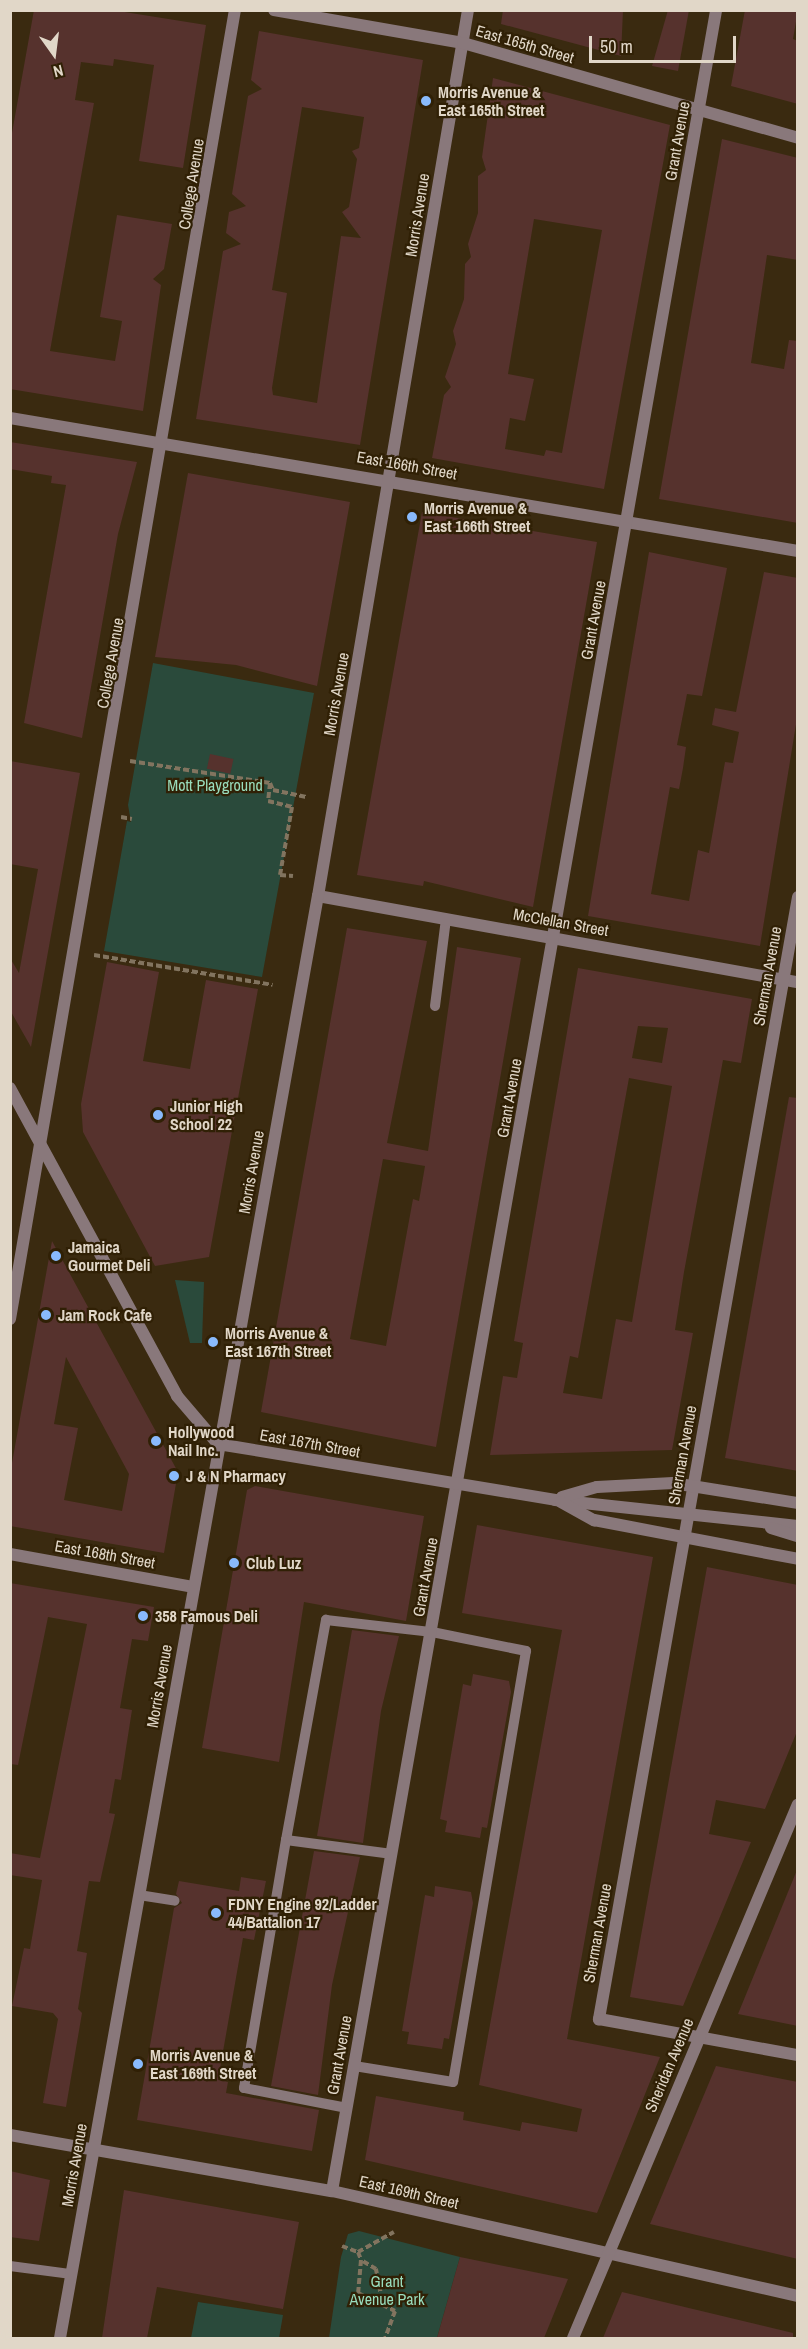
<!DOCTYPE html>
<html>
<head>
<meta charset="utf-8">
<style>
  body { margin:0 }
  #map { position:relative; width:808px; height:2349px; overflow:hidden; background:#3a2a10; font-family:"Archivo Narrow",sans-serif }
  div>[style] { position:absolute }
  [style*='--x'] { left:calc(var(--x)*1px); top:calc(var(--y)*1px); width:calc(var(--w)*1px); rotate:calc(var(--a)*1deg) }
  .green>* { inset:0; background:#2a4a3b }
  .building>* { inset:0; background:#56322d; transform-origin:0 0 }
  .path>* { height:4px; margin-top:-2px; transform-origin:0; background:repeating-linear-gradient(90deg,#82745f 0 6px,transparent 0 9px) }
  .service>* { height:10px; margin:-5px; padding:0 5px; transform-origin:5px; border-radius:5px; background:#89787b }
  .minor>* { height:12px; margin:-6px; padding:0 6px; transform-origin:6px; border-radius:6px; background:#89787b }
  .tertiary>* { height:12px; margin:-6px; padding:0 6px; transform-origin:6px; border-radius:6px; background:#89787b }
  .dots>* { width:16px; height:16px; translate:-50% -50%; box-sizing:border-box; border:3px solid #302005; border-radius:50% }
  span { translate:-50% -50%; white-space:nowrap; text-align:center; line-height:1.15; -webkit-text-stroke:4.5px #302005; paint-order:stroke }
  .street-label { font-size:16px; color:#e1d7c8 }
  .poi-label { font-size:16px; color:#e1d7c8; font-weight:700 }
  .left { translate:0 -50%; text-align:left }
  .park-label { font-size:16px; color:#99ddbd }
  .frame { position:absolute; inset:0; border:12px solid #e1d7c8; pointer-events:none }
  .north { position:absolute; left:24px; top:24px; width:60px; height:60px; -webkit-text-stroke:4px #302005; paint-order:stroke; rotate:166deg; font-size:16px; font-weight:700; line-height:24px; text-align:center; color:#e1d7c8 }
  .north::after { content:''; display:block; margin:auto; width:21px; height:27px; background:#e1d7c8; clip-path:polygon(50% 0,100% 100%,50% 72%,0 100%) }
  .scale { position:absolute; left:589px; top:36px; width:147px; height:27px; box-sizing:border-box; border:3px solid #e1d7c8; border-top:0; padding-left:8px; font-size:18px; line-height:21px; white-space:nowrap; color:#e1d7c8; -webkit-text-stroke:4px #302005; paint-order:stroke }
</style>
</head>
<body>
<div id="map">
  <div class="green">
    <i style="clip-path:polygon(153px 663px,314px 693px,262px 977px,104px 951px,127px 821px,131px 822px,128px 805px)"></i>
    <i style="clip-path:polygon(175px 1280px,204px 1282px,202px 1343px,190px 1343px)"></i>
    <i style="clip-path:polygon(359px 2231px,460px 2257px,437px 2338px,329px 2338px,341px 2257px,348px 2234px)"></i>
    <i style="clip-path:polygon(198px 2302px,283px 2315px,279px 2338px,191px 2338px)"></i>
  </div>
  <div class="building">
    <i style="clip-path:polygon(34px 10px,112px 10px,206px 25px,183px 168px,139px 161px,154px 65px,114px 59px,113px 66px,81px 62px,75px 100px,94px 103px,50px 351px,115px 361px,122px 321px,100px 317px,117px 215px,172px 224px,164px 269px,153px 279px,161px 285px,143px 411px,10px 389px,10px 144px)"></i>
    <i style="clip-path:polygon(503px 10px,623px 10px,621px 56px,501px 24px)"></i>
    <i style="clip-path:polygon(668px 10px,689px 10px,678px 71px,652px 66px)"></i>
    <i style="clip-path:polygon(745px 10px,798px 10px,793px 39px,798px 41px,798px 104px,731px 86px)"></i>
    <i style="clip-path:polygon(evenodd,259px 31px,423px 60px,360px 445px,196px 419px,223px 251px,241px 244px,226px 233px,229px 212px,246px 206px,232px 194px,248px 96px,262px 89px,251px 80px,259px 31px,302px 107px,364px 117px,359px 148px,352px 151px,357px 159px,349px 207px,342px 212px,361px 238px,341px 236px,317px 403px,273px 395px,272px 388px,287px 293px,272px 290px,302px 107px)"></i>
    <i style="clip-path:polygon(evenodd,493px 78px,670px 125px,604px 489px,432px 458px,444px 395px,451px 387px,445px 377px,456px 344px,453px 331px,464px 299px,465px 264px,471px 257px,468px 244px,478px 213px,478px 176px,486px 170px,482px 157px,493px 78px,534px 219px,602px 230px,562px 453px,546px 450px,544px 456px,505px 449px,510px 418px,525px 421px,534px 379px,508px 374px,534px 219px)"></i>
    <i style="clip-path:polygon(722px 139px,798px 158px,798px 260px,767px 255px,751px 363px,784px 369px,789px 340px,798px 341px,798px 523px,659px 499px)"></i>
    <i style="clip-path:polygon(10px 442px,137px 462px,118px 534px,82px 738px,24px 723px,66px 485px,51px 483px,52px 476px,10px 469px)"></i>
    <i style="clip-path:polygon(188px 473px,350px 502px,317px 686px,236px 665px,155px 657px)"></i>
    <i style="clip-path:polygon(422px 512px,597px 542px,533px 907px,424px 881px,423px 886px,357px 875px)"></i>
    <i style="clip-path:polygon(649px 552px,727px 568px,702px 696px,687px 694px,677px 745px,686px 747px,683px 768px,679px 789px,670px 787px,651px 894px,689px 901px,698px 850px,709px 853px,725px 762px,733px 763px,739px 732px,712px 725px,715px 708px,736px 712px,764px 572px,798px 578px,798px 712px,760px 946px,588px 916px)"></i>
    <i style="left:210px;top:754px;width:24px;height:15px;rotate:12deg"></i>
    <i style="clip-path:polygon(10px 761px,80px 773px,31px 1047px,10px 1010px,10px 958px,19px 973px,38px 869px,10px 864px)"></i>
    <i style="clip-path:polygon(evenodd,347px 928px,427px 941px,387px 1143px,428px 1151px,457px 947px,521px 958px,436px 1447px,261px 1412px,347px 928px,383px 1159px,425px 1166px,419px 1201px,413px 1199px,386px 1346px,350px 1339px,383px 1159px)"></i>
    <i style="clip-path:polygon(107px 962px,159px 972px,143px 1061px,190px 1069px,206px 980px,258px 989px,209px 1257px,155px 1266px,83px 1132px,81px 1104px)"></i>
    <i style="clip-path:polygon(evenodd,578px 968px,752px 999px,741px 1063px,723px 1060px,684px 1272px,675px 1330px,693px 1333px,672px 1450px,490px 1455px,503px 1376px,517px 1378px,523px 1343px,514px 1341px,578px 968px,638px 1026px,668px 1028px,662px 1063px,632px 1058px,638px 1026px,578px 968px,629px 1078px,672px 1086px,632px 1322px,616px 1319px,602px 1399px,563px 1393px,570px 1356px,578px 1358px,629px 1078px)"></i>
    <i style="clip-path:polygon(789px 1097px,798px 1098px,798px 1471px,725px 1458px)"></i>
    <i style="clip-path:polygon(evenodd,52px 1241px,178px 1472px,164px 1553px,10px 1526px,10px 1474px,52px 1241px,66px 1357px,129px 1474px,122px 1511px,64px 1500px,78px 1428px,54px 1424px,66px 1357px)"></i>
    <i style="clip-path:polygon(255px 1486px,424px 1516px,406px 1621px,304px 1602px,279px 1762px,202px 1748px,247px 1490px)"></i>
    <i style="clip-path:polygon(477px 1525px,653px 1557px,567px 2039px,660px 2057px,597px 2213px,365px 2160px,376px 2096px,464px 2112px,463px 2120px,520px 2131px,522px 2122px,577px 2132px,582px 2109px,479px 2085px,562px 1630px,462px 1613px)"></i>
    <i style="clip-path:polygon(707px 1567px,798px 1585px,798px 1729px,765px 1809px,716px 1800px,709px 1834px,751px 1842px,683px 2006px,630px 1997px)"></i>
    <i style="clip-path:polygon(10px 1583px,154px 1607px,148px 1641px,132px 1639px,120px 1708px,132px 1710px,121px 1780px,115px 1779px,109px 1813px,115px 1814px,100px 1882px,89px 1881px,77px 1951px,87px 1953px,78px 2009px,82px 2013px,66px 2107px,43px 2103px,58px 2019px,53px 2013px,12px 2006px,24px 1948px,30px 1949px,42px 1880px,10px 1875px,10px 1853px,40px 1858px,87px 1624px,48px 1617px,18px 1765px,10px 1764px)"></i>
    <i style="clip-path:polygon(352px 1630px,399px 1636px,381px 1711px,363px 1843px,317px 1836px)"></i>
    <i style="clip-path:polygon(473px 1674px,509px 1681px,511px 1692px,487px 1828px,482px 1827px,480px 1838px,445px 1832px,447px 1821px,440px 1819px,463px 1684px,471px 1686px)"></i>
    <i style="clip-path:polygon(314px 1851px,360px 1857px,332px 1985px,318px 2095px,271px 2086px)"></i>
    <i style="clip-path:polygon(798px 1870px,798px 2026px,738px 2014px,797px 1870px)"></i>
    <i style="clip-path:polygon(241px 1877px,266px 1881px,254px 1940px,243px 1938px,218px 2080px,228px 2082px,226px 2093px,319px 2110px,312px 2151px,137px 2120px,174px 1908px,182px 1903px,176px 1894px,179px 1881px,239px 1891px)"></i>
    <i style="clip-path:polygon(435px 1886px,471px 1892px,473px 1903px,449px 2039px,444px 2038px,442px 2049px,407px 2044px,409px 2032px,402px 2031px,425px 1895px,434px 1897px)"></i>
    <i style="clip-path:polygon(716px 2066px,798px 2082px,798px 2259px,650px 2224px)"></i>
    <i style="clip-path:polygon(10px 2171px,50px 2180px,39px 2241px,10px 2237px)"></i>
    <i style="clip-path:polygon(124px 2190px,299px 2222px,283px 2309px,157px 2287px,147px 2338px,102px 2338px)"></i>
    <i style="clip-path:polygon(460px 2257px,568px 2279px,544px 2338px,437px 2338px)"></i>
    <i style="clip-path:polygon(622px 2292px,793px 2333px,793px 2338px,603px 2338px)"></i>
  </div>
  <div class="path">
    <i style="--x:130;--y:761;--w:142;--a:8.9"></i>
    <i style="--x:270;--y:783;--w:8;--a:67"></i>
    <i style="--x:273;--y:790;--w:34;--a:12"></i>
    <i style="--x:270;--y:783;--w:18;--a:96"></i>
    <i style="--x:268;--y:801;--w:25;--a:14"></i>
    <i style="--x:292;--y:807;--w:69;--a:100"></i>
    <i style="--x:280;--y:875;--w:13;--a:4"></i>
    <i style="--x:121;--y:817;--w:11;--a:10"></i>
    <i style="--x:94;--y:955;--w:181;--a:9.5"></i>
    <i style="--x:342;--y:2246;--w:17;--a:21"></i>
    <i style="--x:358;--y:2252;--w:9;--a:69"></i>
    <i style="--x:358;--y:2252;--w:41;--a:-29.1"></i>
    <i style="--x:382;--y:2300;--w:32;--a:-101"></i>
    <i style="--x:376;--y:2269;--w:17;--a:-149"></i>
    <i style="--x:361;--y:2260;--w:33;--a:95"></i>
    <i style="--x:358;--y:2293;--w:41;--a:25.9"></i>
    <i style="--x:395;--y:2311;--w:29;--a:110"></i>
  </div>
  <div class="service">
    <i style="--x:435;--y:1006;--w:88;--a:-82.8"></i>
    <i style="--x:286;--y:1840;--w:224;--a:-79.7"></i>
    <i style="--x:326;--y:1620;--w:107;--a:6.5"></i>
    <i style="--x:432;--y:1632;--w:96;--a:11.4"></i>
    <i style="--x:526;--y:1651;--w:437;--a:99.6"></i>
    <i style="--x:453;--y:2082;--w:100;--a:-170.8"></i>
    <i style="--x:139;--y:1895;--w:36;--a:9"></i>
    <i style="--x:347;--y:2108;--w:105;--a:-169"></i>
    <i style="--x:244;--y:2088;--w:252;--a:-80.4"></i>
    <i style="--x:286;--y:1840;--w:107;--a:7.5"></i>
    <i style="--x:10;--y:2266;--w:62;--a:7.5"></i>
  </div>
  <div class="minor">
    <i style="--x:10;--y:418;--w:799;--a:9.58"></i>
    <i style="--x:318;--y:896;--w:488;--a:10.2"></i>
    <i style="--x:798;--y:897;--w:1140;--a:100.06"></i>
    <i style="--x:599;--y:2019;--w:202;--a:10.3"></i>
    <i style="--x:10;--y:1319;--w:1328;--a:-80.25"></i>
    <i style="--x:10;--y:1554;--w:187;--a:10.2"></i>
    <i style="--x:10;--y:2135;--w:327;--a:9.9"></i>
    <i style="--x:332;--y:2191;--w:478;--a:12.7"></i>
    <i style="--x:332;--y:2191;--w:2215;--a:-80.01"></i>
    <i style="--x:60;--y:2338;--w:1465;--a:-79.86"></i>
    <i style="--x:318;--y:896;--w:899;--a:-80.39"></i>
    <i style="--x:573;--y:2338;--w:579;--a:-67.15"></i>
  </div>
  <div class="tertiary">
    <i style="--x:274;--y:10;--w:192;--a:9.9"></i>
    <i style="--x:463;--y:43;--w:348;--a:15.8"></i>
    <i style="--x:10;--y:1088;--w:350;--a:61.5"></i>
    <i style="--x:177;--y:1396;--w:63;--a:49.5"></i>
    <i style="--x:218;--y:1444;--w:342;--a:9.4"></i>
    <i style="--x:555;--y:1500;--w:244;--a:6.1"></i>
    <i style="--x:562;--y:1497;--w:36;--a:-16"></i>
    <i style="--x:597;--y:1487;--w:76;--a:-3"></i>
    <i style="--x:673;--y:1483;--w:127;--a:9.1"></i>
    <i style="--x:561;--y:1502;--w:38;--a:29"></i>
    <i style="--x:594;--y:1520;--w:208;--a:10.8"></i>
    <i style="--x:771;--y:1528;--w:28;--a:17"></i>
  </div>
  <div class="dots">
    <i style="left:426px;top:101px;background:#89bafc"></i>
    <i style="left:412px;top:517px;background:#89bafc"></i>
    <i style="left:158px;top:1115px;background:#89bafc"></i>
    <i style="left:56px;top:1256px;background:#89bafc"></i>
    <i style="left:46px;top:1315px;background:#89bafc"></i>
    <i style="left:213px;top:1342px;background:#89bafc"></i>
    <i style="left:156px;top:1441px;background:#89bafc"></i>
    <i style="left:174px;top:1476px;background:#89bafc"></i>
    <i style="left:234px;top:1563px;background:#89bafc"></i>
    <i style="left:143px;top:1616px;background:#89bafc"></i>
    <i style="left:216px;top:1913px;background:#89bafc"></i>
    <i style="left:138px;top:2064px;background:#89bafc"></i>
  </div>
  <div class="street-label">
    <span style="left:525px;top:44px;rotate:16deg">East 165th Street</span>
    <span style="left:677px;top:141px;rotate:-80deg">Grant Avenue</span>
    <span style="left:191px;top:184px;rotate:-81deg">College Avenue</span>
    <span style="left:417px;top:215px;rotate:-81deg">Morris Avenue</span>
    <span style="left:407px;top:465px;rotate:10deg">East 166th Street</span>
    <span style="left:593px;top:620px;rotate:-80deg">Grant Avenue</span>
    <span style="left:110px;top:663px;rotate:-80deg">College Avenue</span>
    <span style="left:336px;top:694px;rotate:-80deg">Morris Avenue</span>
    <span style="left:561px;top:922px;rotate:10deg">McClellan Street</span>
    <span style="left:767px;top:976px;rotate:-80deg">Sherman Avenue</span>
    <span style="left:509px;top:1098px;rotate:-80deg">Grant Avenue</span>
    <span style="left:251px;top:1172px;rotate:-80deg">Morris Avenue</span>
    <span style="left:310px;top:1443px;rotate:10deg">East 167th Street</span>
    <span style="left:682px;top:1455px;rotate:-80deg">Sherman Avenue</span>
    <span style="left:105px;top:1554px;rotate:10deg">East 168th Street</span>
    <span style="left:425px;top:1577px;rotate:-80deg">Grant Avenue</span>
    <span style="left:159px;top:1686px;rotate:-80deg">Morris Avenue</span>
    <span style="left:597px;top:1933px;rotate:-80deg">Sherman Avenue</span>
    <span style="left:339px;top:2055px;rotate:-80deg">Grant Avenue</span>
    <span style="left:669px;top:2065px;rotate:-67deg">Sheridan Avenue</span>
    <span style="left:74px;top:2165px;rotate:-80deg">Morris Avenue</span>
    <span style="left:409px;top:2192px;rotate:13deg">East 169th Street</span>
  </div>
  <div class="poi-label">
    <span class="left" style="left:438px;top:101px">Morris Avenue &amp;<br>East 165th Street</span>
    <span class="left" style="left:424px;top:517px">Morris Avenue &amp;<br>East 166th Street</span>
    <span class="left" style="left:170px;top:1115px">Junior High<br>School 22</span>
    <span class="left" style="left:68px;top:1256px">Jamaica<br>Gourmet Deli</span>
    <span class="left" style="left:58px;top:1315px">Jam Rock Cafe</span>
    <span class="left" style="left:225px;top:1342px">Morris Avenue &amp;<br>East 167th Street</span>
    <span class="left" style="left:168px;top:1441px">Hollywood<br>Nail Inc.</span>
    <span class="left" style="left:186px;top:1476px">J &amp; N Pharmacy</span>
    <span class="left" style="left:246px;top:1563px">Club Luz</span>
    <span class="left" style="left:155px;top:1616px">358 Famous Deli</span>
    <span class="left" style="left:228px;top:1913px">FDNY Engine 92/Ladder<br>44/Battalion 17</span>
    <span class="left" style="left:150px;top:2064px">Morris Avenue &amp;<br>East 169th Street</span>
  </div>
  <div class="park-label">
    <span style="left:215px;top:785px">Mott Playground</span>
    <span style="left:387px;top:2290px">Grant<br>Avenue Park</span>
  </div>
  <div class="frame"></div>
  <div class="north">N</div>
  <div class="scale">50 m</div>
</div>
</body>
</html>
